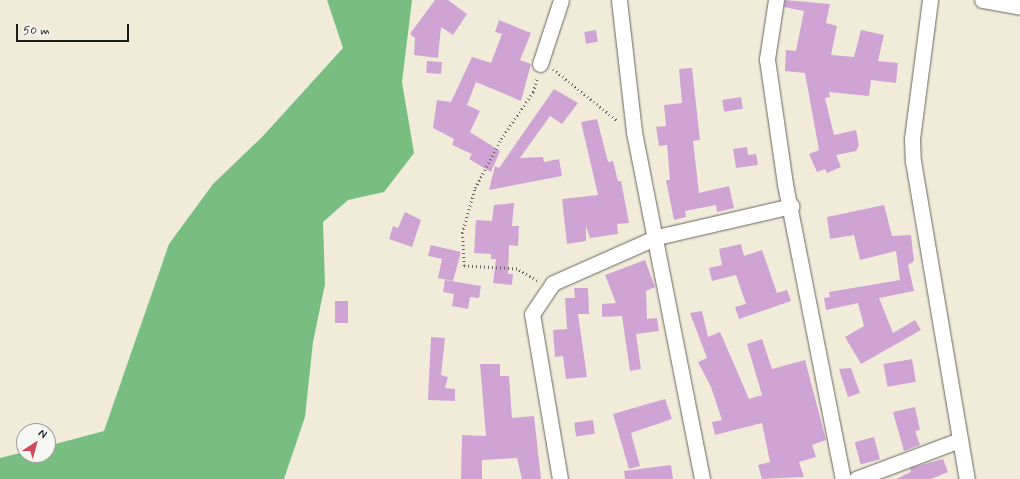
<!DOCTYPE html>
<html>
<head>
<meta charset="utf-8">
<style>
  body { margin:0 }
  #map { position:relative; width:1020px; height:479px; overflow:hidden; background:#f1ecda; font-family:Mynerve,sans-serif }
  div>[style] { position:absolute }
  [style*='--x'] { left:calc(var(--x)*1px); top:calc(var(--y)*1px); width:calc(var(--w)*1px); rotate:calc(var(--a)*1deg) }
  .forest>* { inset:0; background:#79be81 }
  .building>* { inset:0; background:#cfa4d5; transform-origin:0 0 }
  .path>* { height:2.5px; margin-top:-1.25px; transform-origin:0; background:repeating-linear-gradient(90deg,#67655e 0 1px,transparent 0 4px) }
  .roads { filter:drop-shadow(0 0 1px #67655e) drop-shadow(0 0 1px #67655e) }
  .minor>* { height:15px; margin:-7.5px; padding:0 7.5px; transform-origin:7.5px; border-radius:7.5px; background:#fff }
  span { translate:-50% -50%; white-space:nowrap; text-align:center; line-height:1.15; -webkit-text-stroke:3.5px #f6f6f2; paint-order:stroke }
  .north { position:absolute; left:16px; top:423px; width:40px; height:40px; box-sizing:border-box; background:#f6f6f2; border:1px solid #9f9f9c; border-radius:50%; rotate:36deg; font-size:11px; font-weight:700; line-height:16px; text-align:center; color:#1c1c1c }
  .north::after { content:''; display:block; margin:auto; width:14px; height:18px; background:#d1495b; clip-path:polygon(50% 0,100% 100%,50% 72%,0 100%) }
  .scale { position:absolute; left:16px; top:24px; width:113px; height:18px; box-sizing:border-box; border:2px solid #1c1c1c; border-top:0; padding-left:5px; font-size:12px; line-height:14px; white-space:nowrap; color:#1c1c1c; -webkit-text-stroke:3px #f6f6f2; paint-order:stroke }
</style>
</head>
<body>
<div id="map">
  <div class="forest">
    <i style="clip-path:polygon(327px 0,412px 0,402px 82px,414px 153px,384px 192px,348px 200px,323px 222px,325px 284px,313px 342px,305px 417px,284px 479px,0 479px,0 458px,24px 452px,24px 455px,48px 455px,48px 446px,104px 431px,169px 244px,213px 184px,263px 136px,343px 48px)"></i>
  </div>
  <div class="building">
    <i style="clip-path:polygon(435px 0,448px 0,467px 14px,453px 35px,441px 27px,438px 58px,414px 55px,415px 38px,410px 34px)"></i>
    <i style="clip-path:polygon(785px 0,830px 4px,826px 23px,837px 26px,831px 55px,854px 57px,861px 30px,884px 35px,878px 61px,898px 63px,896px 83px,871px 80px,869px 96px,829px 92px,830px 97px,825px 98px,834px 135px,856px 130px,859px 145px,856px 151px,836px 155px,841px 167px,827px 173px,825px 169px,817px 172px,809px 154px,819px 150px,805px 73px,785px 71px,786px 50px,796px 51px,804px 11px,784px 7px)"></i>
    <i style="clip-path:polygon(499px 20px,531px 33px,520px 60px,531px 64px,521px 101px,476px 82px,467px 105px,480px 111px,470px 132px,500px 151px,491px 172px,469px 159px,472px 154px,452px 145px,454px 139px,433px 128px,437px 100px,451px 102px,472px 57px,491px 63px,502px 34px,495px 32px)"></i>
    <i style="left:596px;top:30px;width:12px;height:12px;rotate:81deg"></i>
    <i style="left:427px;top:61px;width:15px;height:12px;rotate:4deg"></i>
    <i style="clip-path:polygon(692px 68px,700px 140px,693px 141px,699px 193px,729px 186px,734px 208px,717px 212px,716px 205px,685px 211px,686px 217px,674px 220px,666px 180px,670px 180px,667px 145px,659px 146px,656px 127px,666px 126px,664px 105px,682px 103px,679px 69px)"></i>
    <i style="clip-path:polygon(554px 89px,578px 103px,562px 124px,550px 116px,520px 158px,543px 157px,544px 162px,559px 159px,562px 176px,489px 190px,495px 166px,499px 168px)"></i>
    <i style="left:741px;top:97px;width:12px;height:19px;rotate:81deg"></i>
    <i style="clip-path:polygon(597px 119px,608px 162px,613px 161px,618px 181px,621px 181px,629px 223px,617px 224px,618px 234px,590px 238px,586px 226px,586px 241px,567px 244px,562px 199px,598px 195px,581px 122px)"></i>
    <i style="clip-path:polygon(747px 147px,748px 155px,756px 154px,758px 165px,736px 168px,733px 149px)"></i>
    <i style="clip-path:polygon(514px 203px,512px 226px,519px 226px,518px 246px,509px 245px,508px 274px,513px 274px,512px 285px,493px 283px,496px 259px,491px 259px,491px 254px,474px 253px,476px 220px,492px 221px,494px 205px)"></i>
    <i style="clip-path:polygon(884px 205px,892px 236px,911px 235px,914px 261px,908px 265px,914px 291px,879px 298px,893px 333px,915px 320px,921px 330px,861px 364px,845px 337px,864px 326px,858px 303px,826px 310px,824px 298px,830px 297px,829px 292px,900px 280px,896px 251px,860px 260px,854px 235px,830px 239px,827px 217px)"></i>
    <i style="clip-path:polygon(405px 212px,421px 220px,412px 247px,389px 239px,393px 226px,398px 228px)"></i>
    <i style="clip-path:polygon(741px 244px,744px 256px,762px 250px,777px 293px,787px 290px,791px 301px,739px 319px,735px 307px,746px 304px,736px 275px,712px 281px,709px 268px,722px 265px,719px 249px)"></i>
    <i style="clip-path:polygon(431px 245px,461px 252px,453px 281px,438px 278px,442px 259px,428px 256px)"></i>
    <i style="clip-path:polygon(645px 260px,655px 287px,646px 291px,647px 319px,657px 318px,659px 331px,636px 334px,641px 369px,630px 371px,622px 316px,602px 317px,602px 304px,616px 303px,605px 275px)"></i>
    <i style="clip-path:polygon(445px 280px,481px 286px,479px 298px,470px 297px,468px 309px,452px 306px,454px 294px,443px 292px)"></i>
    <i style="clip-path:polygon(574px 288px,588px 288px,589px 314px,578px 314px,587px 377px,566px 379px,563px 356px,555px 357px,553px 330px,567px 329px,565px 298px,575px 298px)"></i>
    <i style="left:348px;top:301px;width:22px;height:13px;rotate:90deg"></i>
    <i style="clip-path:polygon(702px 311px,708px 337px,720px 332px,749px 399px,762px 395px,747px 344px,762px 339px,772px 369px,805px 360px,826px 440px,812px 445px,816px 457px,799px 462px,804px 477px,762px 479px,758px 465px,770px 462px,762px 423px,715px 435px,712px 422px,722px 420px,711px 387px,698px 362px,707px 358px,690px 313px)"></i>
    <i style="clip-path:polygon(431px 337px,445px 338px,441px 375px,448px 377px,445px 388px,455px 389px,455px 401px,428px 400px)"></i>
    <i style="left:912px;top:359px;width:23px;height:29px;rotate:80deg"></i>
    <i style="clip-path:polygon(480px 364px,500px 364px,500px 376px,509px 376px,512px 418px,534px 416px,541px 479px,522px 479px,517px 458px,482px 460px,482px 479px,461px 479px,462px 435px,486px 436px)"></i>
    <i style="clip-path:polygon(851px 368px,860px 393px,848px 397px,839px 369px)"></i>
    <i style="clip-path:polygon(665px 399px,672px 419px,631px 433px,640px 466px,629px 469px,613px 414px)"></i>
    <i style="clip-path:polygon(915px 407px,920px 430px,915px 431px,920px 445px,904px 451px,893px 412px)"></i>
    <i style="left:593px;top:420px;width:14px;height:19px;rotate:82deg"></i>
    <i style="left:874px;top:437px;width:23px;height:20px;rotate:75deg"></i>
    <i style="clip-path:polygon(943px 459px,948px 472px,931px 479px,896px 479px,911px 472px,910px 468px)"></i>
    <i style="clip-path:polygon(671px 465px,673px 479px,625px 479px,624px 471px)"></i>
  </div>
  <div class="path">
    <i style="--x:553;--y:69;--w:83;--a:38.7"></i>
    <i style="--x:537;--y:281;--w:23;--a:-149"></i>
    <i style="--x:517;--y:269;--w:53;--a:-176.8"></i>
    <i style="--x:464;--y:266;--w:33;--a:-93"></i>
    <i style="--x:462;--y:233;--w:47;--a:-73.9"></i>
    <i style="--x:475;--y:188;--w:55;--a:-62"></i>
    <i style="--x:501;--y:139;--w:57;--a:-55.8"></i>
    <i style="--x:533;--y:92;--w:15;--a:-74"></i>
  </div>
  <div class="roads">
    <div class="minor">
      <i style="--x:619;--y:0;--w:133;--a:83.5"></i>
      <i style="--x:634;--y:132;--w:354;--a:78.9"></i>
      <i style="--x:776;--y:0;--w:60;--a:98.7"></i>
      <i style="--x:767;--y:59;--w:126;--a:81.8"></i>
      <i style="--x:785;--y:184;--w:301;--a:78.9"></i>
      <i style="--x:930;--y:0;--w:139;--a:97.4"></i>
      <i style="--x:912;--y:138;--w:23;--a:88"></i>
      <i style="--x:913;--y:161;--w:323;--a:80.4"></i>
      <i style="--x:982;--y:0;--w:39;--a:10"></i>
      <i style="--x:540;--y:64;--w:67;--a:-71.8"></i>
      <i style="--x:560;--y:479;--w:167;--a:-99.6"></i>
      <i style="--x:532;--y:314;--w:37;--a:-56"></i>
      <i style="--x:553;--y:283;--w:114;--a:-23.9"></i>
      <i style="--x:657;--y:237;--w:138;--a:-13"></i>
      <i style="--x:856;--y:479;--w:111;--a:-20.6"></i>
    </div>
  </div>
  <div class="north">N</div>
  <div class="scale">50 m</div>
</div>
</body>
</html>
